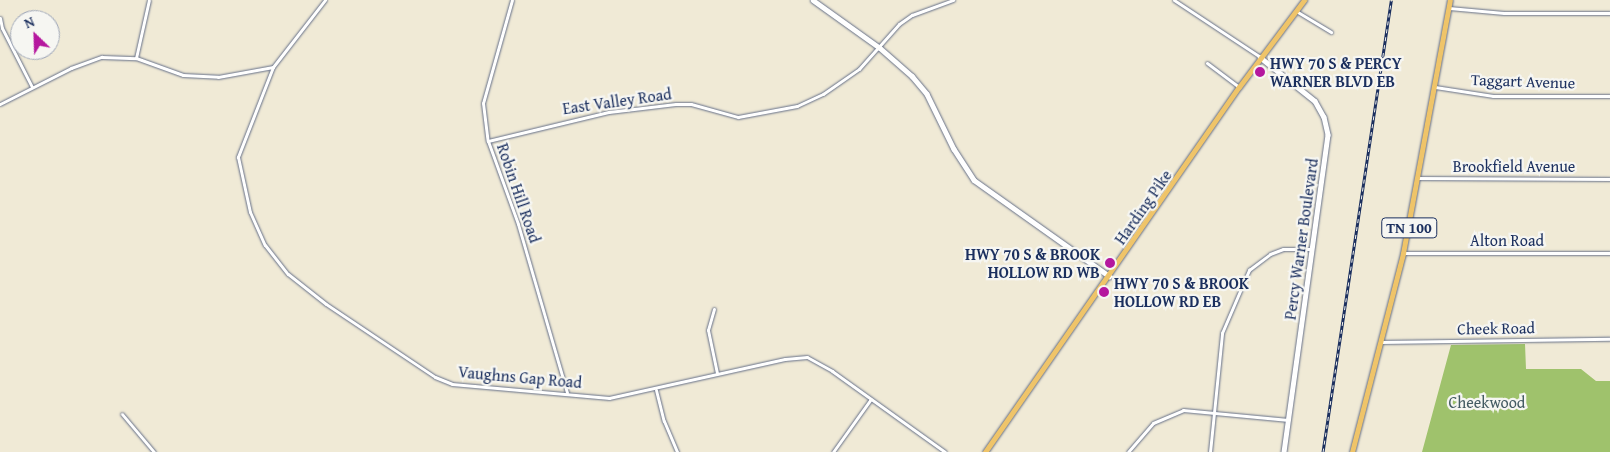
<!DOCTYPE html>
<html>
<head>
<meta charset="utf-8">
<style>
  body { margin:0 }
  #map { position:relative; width:1610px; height:452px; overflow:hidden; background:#f0ead6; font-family:"Gentium Book Plus",serif }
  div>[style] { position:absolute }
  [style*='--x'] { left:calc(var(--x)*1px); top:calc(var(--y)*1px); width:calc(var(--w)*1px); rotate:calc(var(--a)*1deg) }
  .green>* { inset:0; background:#9fc26c }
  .roads { filter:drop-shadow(0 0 1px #667088) drop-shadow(0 0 1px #667088) }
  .minor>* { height:3px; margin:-1.5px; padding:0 1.5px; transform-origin:1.5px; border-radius:1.5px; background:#fff }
  .tertiary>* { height:4.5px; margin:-2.25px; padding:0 2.25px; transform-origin:2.25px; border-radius:2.25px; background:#fff }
  .primary>* { height:5px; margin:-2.5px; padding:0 2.5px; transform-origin:2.5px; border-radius:2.5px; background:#efc469 }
  .rail>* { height:3px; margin-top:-1.5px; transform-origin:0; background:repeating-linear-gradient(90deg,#f6f6f2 0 4px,#1b2f5e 0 8px); box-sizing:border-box; border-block:1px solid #1b2f5e }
  .dots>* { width:14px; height:14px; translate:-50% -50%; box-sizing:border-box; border:2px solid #f6f6f2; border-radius:50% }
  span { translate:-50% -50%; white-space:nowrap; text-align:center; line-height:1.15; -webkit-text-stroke:4.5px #f6f6f2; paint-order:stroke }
  .shield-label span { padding:1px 4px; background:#f6f6f2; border:1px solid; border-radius:4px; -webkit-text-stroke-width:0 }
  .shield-label { font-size:15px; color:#1b2f5e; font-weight:700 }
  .poi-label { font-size:16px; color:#1b2f5e; font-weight:700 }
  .left { translate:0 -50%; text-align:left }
  .right { translate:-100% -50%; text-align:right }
  .street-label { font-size:16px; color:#1b2f5e }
  .park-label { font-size:16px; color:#435b62 }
  .north { position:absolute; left:10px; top:10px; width:50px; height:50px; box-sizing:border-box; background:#f6f6f2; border:1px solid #9ea6b7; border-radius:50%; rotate:336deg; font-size:14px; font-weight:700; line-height:20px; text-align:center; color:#1b2f5e }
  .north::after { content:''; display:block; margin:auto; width:18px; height:22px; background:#b5179e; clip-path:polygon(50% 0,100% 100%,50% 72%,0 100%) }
</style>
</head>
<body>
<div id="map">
  <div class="green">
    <i style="clip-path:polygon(1525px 344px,1526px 369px,1581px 369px,1596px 381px,1610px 381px,1610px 452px,1422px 452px,1451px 345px)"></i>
  </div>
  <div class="roads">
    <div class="minor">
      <i style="--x:512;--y:0;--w:107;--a:105.7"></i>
      <i style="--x:483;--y:103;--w:38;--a:83"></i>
      <i style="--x:488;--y:141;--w:88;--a:70.1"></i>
      <i style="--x:518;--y:224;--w:176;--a:73.8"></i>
      <i style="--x:1174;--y:0;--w:103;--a:33.5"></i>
      <i style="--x:1449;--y:8;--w:55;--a:5.2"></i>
      <i style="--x:1504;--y:13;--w:106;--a:0"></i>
      <i style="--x:1296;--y:11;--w:41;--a:31"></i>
      <i style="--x:0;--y:18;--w:10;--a:79"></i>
      <i style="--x:2;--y:28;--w:66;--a:63"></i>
      <i style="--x:136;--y:58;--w:59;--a:-77.4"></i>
      <i style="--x:1207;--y:63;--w:40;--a:37"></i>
      <i style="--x:273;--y:67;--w:97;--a:111.3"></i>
      <i style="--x:238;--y:157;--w:56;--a:77.7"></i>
      <i style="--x:250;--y:212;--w:36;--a:66"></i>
      <i style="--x:265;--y:245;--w:37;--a:52"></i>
      <i style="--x:288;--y:274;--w:48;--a:38.3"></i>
      <i style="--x:326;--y:304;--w:131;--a:33.8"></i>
      <i style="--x:435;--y:377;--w:18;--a:22"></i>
      <i style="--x:452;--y:384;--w:158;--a:5.1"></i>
      <i style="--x:609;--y:398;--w:180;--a:-12.5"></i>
      <i style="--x:785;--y:359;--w:22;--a:-5"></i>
      <i style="--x:807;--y:357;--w:29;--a:29"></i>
      <i style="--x:832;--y:371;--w:139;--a:35.6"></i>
      <i style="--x:1435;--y:87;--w:59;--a:8.8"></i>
      <i style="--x:1493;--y:96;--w:117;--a:0"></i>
      <i style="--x:0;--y:104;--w:80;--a:-26.9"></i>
      <i style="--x:71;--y:68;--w:33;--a:-20"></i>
      <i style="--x:102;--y:57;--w:34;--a:2"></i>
      <i style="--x:136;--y:58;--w:50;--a:19.9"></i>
      <i style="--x:183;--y:75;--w:35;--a:3"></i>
      <i style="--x:218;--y:77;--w:56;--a:-10.3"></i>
      <i style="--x:273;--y:67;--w:85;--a:-52.2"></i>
      <i style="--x:488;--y:141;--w:124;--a:-13.5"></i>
      <i style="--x:609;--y:112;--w:67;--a:-6.8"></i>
      <i style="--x:676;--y:104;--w:15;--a:0"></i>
      <i style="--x:691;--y:104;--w:49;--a:15.5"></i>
      <i style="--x:738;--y:117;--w:60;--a:-10.6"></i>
      <i style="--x:797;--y:106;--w:29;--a:-25"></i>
      <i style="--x:823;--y:94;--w:44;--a:-34.8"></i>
      <i style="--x:859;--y:69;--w:60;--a:-48.4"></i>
      <i style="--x:899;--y:24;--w:16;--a:-35"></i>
      <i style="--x:912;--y:15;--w:44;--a:-20.1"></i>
      <i style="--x:1418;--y:178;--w:192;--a:0.3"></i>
      <i style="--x:1403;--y:253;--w:207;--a:0"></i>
      <i style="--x:714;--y:309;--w:22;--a:106"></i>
      <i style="--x:708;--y:330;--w:44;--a:78.2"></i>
      <i style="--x:1382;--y:342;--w:228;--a:-0.8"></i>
      <i style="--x:656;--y:390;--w:32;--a:76"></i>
      <i style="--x:664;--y:421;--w:34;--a:67"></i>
      <i style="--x:122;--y:414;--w:50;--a:49.9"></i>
      <i style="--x:833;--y:452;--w:65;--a:-54.4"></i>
      <i style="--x:1128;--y:452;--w:38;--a:-49"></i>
      <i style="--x:1153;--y:423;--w:33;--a:-23"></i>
      <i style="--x:1183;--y:410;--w:106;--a:5.4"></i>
      <i style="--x:1210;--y:452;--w:120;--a:-84.2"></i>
      <i style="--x:1222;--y:333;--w:69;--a:-66.8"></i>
      <i style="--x:1249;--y:270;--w:26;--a:-37"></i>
      <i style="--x:1270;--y:254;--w:14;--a:-21"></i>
      <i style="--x:1283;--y:249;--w:29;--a:0"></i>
    </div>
    <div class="tertiary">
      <i style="--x:813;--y:0;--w:82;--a:35.6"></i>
      <i style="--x:880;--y:48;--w:43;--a:41.2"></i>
      <i style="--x:912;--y:76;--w:23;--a:50"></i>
      <i style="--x:927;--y:94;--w:61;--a:63.9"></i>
      <i style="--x:954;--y:149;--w:37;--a:57"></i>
      <i style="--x:974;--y:180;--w:166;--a:35.4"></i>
      <i style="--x:1260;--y:57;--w:70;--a:38.7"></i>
      <i style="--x:1315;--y:101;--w:18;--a:61"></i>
      <i style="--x:1324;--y:117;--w:18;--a:77"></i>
      <i style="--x:1328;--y:135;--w:320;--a:97.9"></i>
    </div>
    <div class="primary">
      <i style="--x:985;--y:452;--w:445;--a:-55.2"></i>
      <i style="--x:1239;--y:87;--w:109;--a:-53.2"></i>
      <i style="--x:1352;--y:452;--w:205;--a:-75.6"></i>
      <i style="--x:1403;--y:253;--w:257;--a:-79.5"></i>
    </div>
  </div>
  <div class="rail">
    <i style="--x:1323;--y:452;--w:457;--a:-81.4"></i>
  </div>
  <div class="dots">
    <i style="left:1260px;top:72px;background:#b5179e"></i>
    <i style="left:1110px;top:263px;background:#b5179e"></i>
    <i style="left:1104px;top:292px;background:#b5179e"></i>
  </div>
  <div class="shield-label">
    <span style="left:1409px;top:228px">TN 100</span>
  </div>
  <div class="poi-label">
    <span class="left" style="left:1270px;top:72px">HWY 70 S &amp; PERCY<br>WARNER BLVD EB</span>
    <span class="right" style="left:1100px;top:263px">HWY 70 S &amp; BROOK<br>HOLLOW RD WB</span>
    <span class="left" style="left:1114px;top:292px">HWY 70 S &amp; BROOK<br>HOLLOW RD EB</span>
  </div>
  <div class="street-label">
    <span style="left:1523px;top:81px;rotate:2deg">Taggart Avenue</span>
    <span style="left:617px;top:101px;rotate:-8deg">East Valley Road</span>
    <span style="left:1514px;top:166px">Brookfield Avenue</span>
    <span style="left:519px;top:193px;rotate:71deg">Robin Hill Road</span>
    <span style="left:1143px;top:207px;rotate:-55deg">Harding Pike</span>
    <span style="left:1301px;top:239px;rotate:-82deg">Percy Warner Boulevard</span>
    <span style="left:1507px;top:240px">Alton Road</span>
    <span style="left:1496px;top:328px;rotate:-1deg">Cheek Road</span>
    <span style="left:520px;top:377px;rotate:5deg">Vaughns Gap Road</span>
  </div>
  <div class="park-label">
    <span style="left:1487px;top:402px">Cheekwood</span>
  </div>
  <div class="north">N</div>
</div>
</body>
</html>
